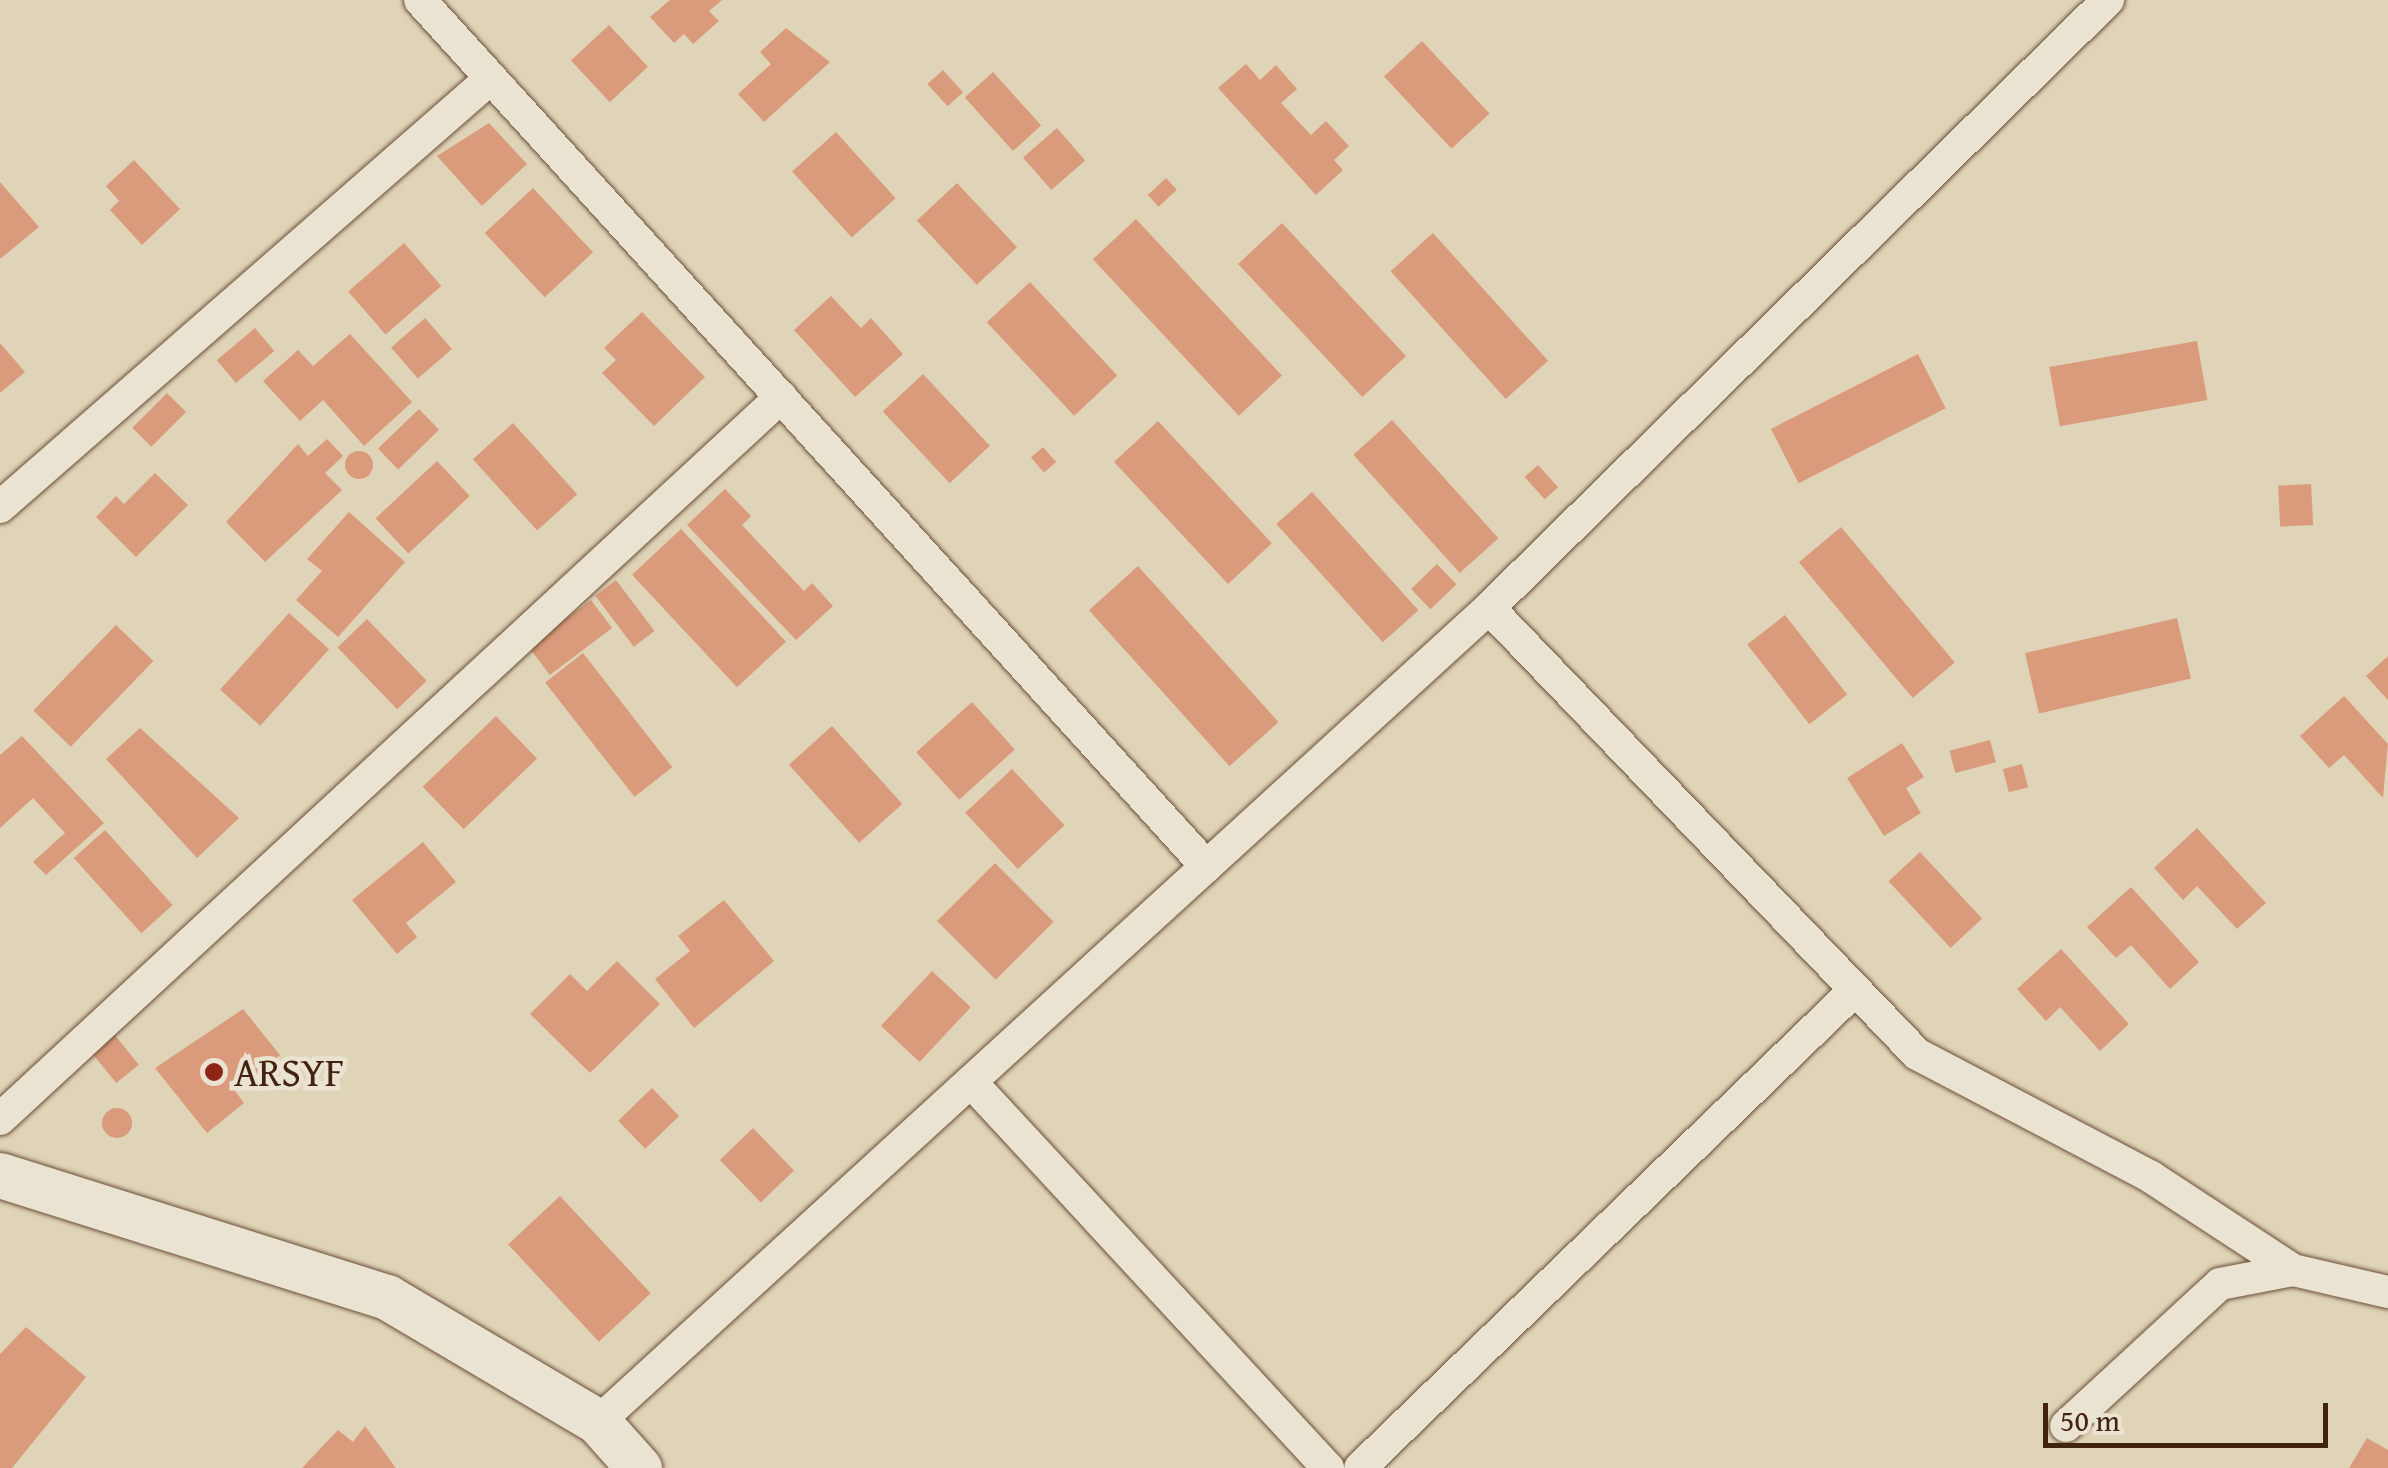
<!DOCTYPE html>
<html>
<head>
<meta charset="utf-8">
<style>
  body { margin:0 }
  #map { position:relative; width:2388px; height:1468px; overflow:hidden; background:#e0d4b8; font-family:"Gentium Book Plus",serif }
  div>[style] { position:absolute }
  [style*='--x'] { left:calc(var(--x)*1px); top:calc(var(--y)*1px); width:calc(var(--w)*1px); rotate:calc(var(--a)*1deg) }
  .building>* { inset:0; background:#d99b7b; transform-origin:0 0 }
  .round { border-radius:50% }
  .roads { filter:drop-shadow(0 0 2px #6a4f39) drop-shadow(0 0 2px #6a4f39) }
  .minor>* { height:32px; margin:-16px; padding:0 16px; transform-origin:16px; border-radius:16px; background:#ebe3d1 }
  .secondary>* { height:45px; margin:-22.5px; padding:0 22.5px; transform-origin:22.5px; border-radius:22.5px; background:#ebe3d1 }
  .dots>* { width:28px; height:28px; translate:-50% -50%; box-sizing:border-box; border:5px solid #ebe3d1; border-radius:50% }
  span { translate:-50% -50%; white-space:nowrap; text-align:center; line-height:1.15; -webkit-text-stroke:9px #ebe3d1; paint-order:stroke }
  .poi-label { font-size:40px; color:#42230f }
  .left { translate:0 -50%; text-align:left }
  .scale { position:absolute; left:2043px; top:1403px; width:285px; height:45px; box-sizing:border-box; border:5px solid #42230f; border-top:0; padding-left:12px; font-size:30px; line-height:35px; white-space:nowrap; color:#42230f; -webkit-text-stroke:8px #ebe3d1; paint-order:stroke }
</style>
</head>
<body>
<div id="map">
  <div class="building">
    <i style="clip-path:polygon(670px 0,722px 0,709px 11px,719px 21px,693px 44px,684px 34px,674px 43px,650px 17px)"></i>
    <i style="left:609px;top:25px;width:57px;height:52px;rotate:47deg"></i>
    <i style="clip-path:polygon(786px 28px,830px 62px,764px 122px,738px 94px,771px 64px,760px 52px)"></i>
    <i style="left:1422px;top:41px;width:99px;height:52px;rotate:47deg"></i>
    <i style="clip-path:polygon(1246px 64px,1260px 80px,1276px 65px,1297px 89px,1281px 103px,1311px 135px,1326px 121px,1349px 146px,1334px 160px,1343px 170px,1316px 195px,1218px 88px)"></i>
    <i style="left:943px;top:70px;width:30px;height:21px;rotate:48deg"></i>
    <i style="left:993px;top:72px;width:72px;height:38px;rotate:48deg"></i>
    <i style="clip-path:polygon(489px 123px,527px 164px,482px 206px,437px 156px)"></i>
    <i style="left:1057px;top:128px;width:43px;height:45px;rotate:49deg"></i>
    <i style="left:836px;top:132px;width:89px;height:59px;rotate:48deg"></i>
    <i style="clip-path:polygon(134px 160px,180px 209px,142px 245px,110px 210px,119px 201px,106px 186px)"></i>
    <i style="left:1166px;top:178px;width:16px;height:25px;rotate:47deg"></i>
    <i style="clip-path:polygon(0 182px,39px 227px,0 259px)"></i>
    <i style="left:957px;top:183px;width:88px;height:55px;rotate:47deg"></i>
    <i style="left:533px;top:188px;width:88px;height:66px;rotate:47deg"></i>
    <i style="left:1136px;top:219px;width:214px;height:59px;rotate:47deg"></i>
    <i style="left:1282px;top:223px;width:182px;height:60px;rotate:47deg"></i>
    <i style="left:1433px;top:233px;width:172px;height:57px;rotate:48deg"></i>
    <i style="left:404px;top:243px;width:57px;height:74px;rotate:49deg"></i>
    <i style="left:1030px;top:282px;width:128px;height:59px;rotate:47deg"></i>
    <i style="clip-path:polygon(831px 296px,861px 328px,871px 318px,903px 354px,855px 397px,794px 330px)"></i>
    <i style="clip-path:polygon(642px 312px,705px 377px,654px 426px,602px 373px,616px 360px,604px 348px)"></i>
    <i style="left:425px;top:318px;width:41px;height:45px;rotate:49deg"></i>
    <i style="left:255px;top:328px;width:30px;height:50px;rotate:50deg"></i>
    <i style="clip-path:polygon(350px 334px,412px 402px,364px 446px,323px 400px,300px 421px,263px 381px,298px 350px,313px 366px)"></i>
    <i style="left:2197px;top:341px;width:60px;height:150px;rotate:80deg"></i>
    <i style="clip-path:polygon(0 343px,25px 372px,0 393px)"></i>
    <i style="left:1918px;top:354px;width:61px;height:165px;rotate:63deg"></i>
    <i style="left:923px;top:374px;width:98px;height:55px;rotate:47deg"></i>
    <i style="left:167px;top:393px;width:27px;height:49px;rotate:45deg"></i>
    <i style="left:419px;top:409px;width:29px;height:57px;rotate:46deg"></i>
    <i style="left:1392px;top:420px;width:159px;height:52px;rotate:48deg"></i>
    <i style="left:1158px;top:421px;width:167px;height:60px;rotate:47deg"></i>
    <i style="left:513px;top:423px;width:96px;height:54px;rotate:48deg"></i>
    <i style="clip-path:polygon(327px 439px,343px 456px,325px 473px,342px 490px,265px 562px,226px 522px,298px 444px,308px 456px)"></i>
    <i style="left:1043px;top:447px;width:20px;height:16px;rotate:49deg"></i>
    <i class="round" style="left:345px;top:451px;width:28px;height:28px"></i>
    <i style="left:437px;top:461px;width:48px;height:84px;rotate:47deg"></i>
    <i style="left:1538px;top:465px;width:30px;height:18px;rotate:48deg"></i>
    <i style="clip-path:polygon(155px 473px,188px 505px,136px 557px,96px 517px,116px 496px,124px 504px)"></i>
    <i style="left:2311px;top:484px;width:41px;height:33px;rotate:87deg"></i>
    <i style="clip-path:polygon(725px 489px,751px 516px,742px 525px,804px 591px,812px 583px,833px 606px,796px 640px,687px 525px)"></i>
    <i style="left:1312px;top:492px;width:159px;height:48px;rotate:48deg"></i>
    <i style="clip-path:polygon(349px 512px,405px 562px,338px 637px,296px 600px,322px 571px,307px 559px)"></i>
    <i style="left:1841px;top:527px;width:177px;height:55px;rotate:50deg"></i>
    <i style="left:681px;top:529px;width:154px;height:67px;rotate:47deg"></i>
    <i style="left:1437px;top:564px;width:28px;height:36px;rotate:46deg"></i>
    <i style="left:1138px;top:566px;width:210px;height:66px;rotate:48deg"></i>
    <i style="left:616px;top:580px;width:64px;height:26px;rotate:53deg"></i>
    <i style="left:591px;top:600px;width:35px;height:78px;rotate:53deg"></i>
    <i style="left:289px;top:613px;width:54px;height:103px;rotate:42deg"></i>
    <i style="left:1785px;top:615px;width:101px;height:48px;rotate:52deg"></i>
    <i style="left:2177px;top:618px;width:62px;height:156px;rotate:77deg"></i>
    <i style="left:367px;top:619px;width:86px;height:41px;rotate:46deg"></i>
    <i style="left:116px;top:625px;width:52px;height:119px;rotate:44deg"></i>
    <i style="left:583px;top:653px;width:145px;height:48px;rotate:52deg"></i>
    <i style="clip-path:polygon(2388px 656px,2388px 700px,2366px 676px)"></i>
    <i style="clip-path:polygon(2344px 696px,2388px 744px,2383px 798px,2344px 755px,2329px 768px,2300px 736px)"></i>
    <i style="left:972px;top:702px;width:64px;height:75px;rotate:48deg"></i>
    <i style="left:496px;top:716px;width:59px;height:102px;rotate:46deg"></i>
    <i style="left:832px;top:726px;width:105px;height:58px;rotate:48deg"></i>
    <i style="clip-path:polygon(140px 728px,239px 818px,197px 858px,106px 759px)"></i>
    <i style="clip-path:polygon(22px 736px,104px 823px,46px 875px,33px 862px,65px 833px,33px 798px,0 828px,0 755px)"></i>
    <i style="left:1990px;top:740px;width:23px;height:42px;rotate:75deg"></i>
    <i style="clip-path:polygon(1902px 743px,1924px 777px,1906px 788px,1921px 813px,1884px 836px,1847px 778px)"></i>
    <i style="left:2022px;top:764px;width:24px;height:20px;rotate:75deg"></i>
    <i style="left:1012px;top:769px;width:77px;height:64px;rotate:47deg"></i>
    <i style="clip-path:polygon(2197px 828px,2266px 903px,2237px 929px,2197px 886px,2183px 900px,2154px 868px)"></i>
    <i style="left:105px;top:830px;width:101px;height:42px;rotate:48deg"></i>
    <i style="clip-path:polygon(423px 842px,456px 882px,406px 923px,417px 937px,397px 954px,352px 900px)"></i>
    <i style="left:1920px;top:852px;width:91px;height:43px;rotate:47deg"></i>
    <i style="left:995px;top:863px;width:83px;height:82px;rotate:45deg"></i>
    <i style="clip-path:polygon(2131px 887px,2199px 962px,2170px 989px,2131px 945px,2116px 958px,2087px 927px)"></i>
    <i style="clip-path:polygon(724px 900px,774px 961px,694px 1028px,655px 979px,690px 951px,678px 936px)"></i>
    <i style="clip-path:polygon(2061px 949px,2129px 1024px,2100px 1051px,2060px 1007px,2046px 1021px,2017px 989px)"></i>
    <i style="clip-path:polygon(617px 961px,660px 1004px,590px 1073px,530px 1014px,570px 974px,587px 991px)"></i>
    <i style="left:932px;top:971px;width:53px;height:75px;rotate:43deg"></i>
    <i style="clip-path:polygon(243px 1009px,280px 1055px,235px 1091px,244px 1103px,207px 1133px,155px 1068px)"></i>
    <i style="left:113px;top:1033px;width:41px;height:29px;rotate:51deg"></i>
    <i style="left:652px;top:1088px;width:39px;height:47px;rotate:46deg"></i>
    <i class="round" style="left:102px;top:1108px;width:30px;height:30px"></i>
    <i style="left:753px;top:1128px;width:59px;height:46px;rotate:46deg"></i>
    <i style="left:560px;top:1196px;width:133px;height:71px;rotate:47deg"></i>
    <i style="clip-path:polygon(26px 1327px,86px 1377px,12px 1468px,0 1468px,0 1354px)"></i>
    <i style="clip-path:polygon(365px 1426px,396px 1468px,302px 1468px,338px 1430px,353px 1442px)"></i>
    <i style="clip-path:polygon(2367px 1438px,2388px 1450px,2388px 1468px,2349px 1468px)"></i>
  </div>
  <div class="roads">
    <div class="minor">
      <i style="--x:420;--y:0;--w:1170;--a:47.77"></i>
      <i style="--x:0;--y:507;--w:652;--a:-41.14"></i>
      <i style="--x:1489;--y:608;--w:618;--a:46.18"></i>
      <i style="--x:1917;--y:1054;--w:264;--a:27.7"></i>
      <i style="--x:2151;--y:1177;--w:170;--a:33.2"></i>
      <i style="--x:971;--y:1082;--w:526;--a:47.24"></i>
      <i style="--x:0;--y:1119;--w:1064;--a:-42.75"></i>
      <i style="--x:598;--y:1422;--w:1207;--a:-42.41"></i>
      <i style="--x:1489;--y:608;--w:868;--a:-44.49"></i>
      <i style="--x:2066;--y:1426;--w:209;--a:-42.7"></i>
      <i style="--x:2220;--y:1284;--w:74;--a:-10.9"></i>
      <i style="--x:2293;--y:1270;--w:98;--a:13"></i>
      <i style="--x:1360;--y:1468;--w:687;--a:-44"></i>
    </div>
    <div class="secondary">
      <i style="--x:0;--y:1175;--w:406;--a:17.5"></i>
      <i style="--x:387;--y:1297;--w:245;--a:30.6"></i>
      <i style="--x:598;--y:1422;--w:62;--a:48.3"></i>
    </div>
  </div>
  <div class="dots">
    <i style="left:214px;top:1072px;background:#8f2418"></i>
  </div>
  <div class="poi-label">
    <span class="left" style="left:234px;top:1072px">ARSYF</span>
  </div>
  <div class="scale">50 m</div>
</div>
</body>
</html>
